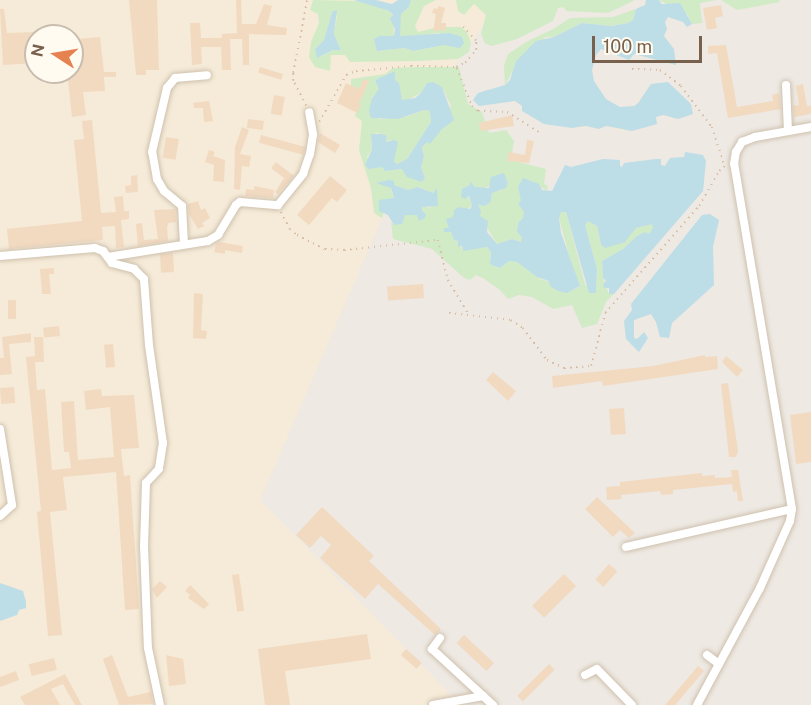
<!DOCTYPE html>
<html>
<head>
<meta charset="utf-8">
<style>
  body { margin:0 }
  #map { position:relative; width:811px; height:705px; overflow:hidden; background:#fdf7ea; font-family:"Public Sans",sans-serif }
  div>[style] { position:absolute }
  [style*='--x'] { left:calc(var(--x)*1px); top:calc(var(--y)*1px); width:calc(var(--w)*1px); rotate:calc(var(--a)*1deg) }
  .residential>* { inset:0; background:#f5ebd8 }
  .industrial>* { inset:0; background:#eee9e3 }
  .green>* { inset:0; background:#d2ebc7 }
  .water>* { inset:0; background:#bddde7 }
  .building>* { inset:0; background:#f2dac1; transform-origin:0 0 }
  .path>* { height:1.5px; margin-top:-0.75px; transform-origin:0; background:repeating-linear-gradient(90deg,#d8bea4 0 1.5px,transparent 0 6px) }
  .roads { filter:drop-shadow(0 0 2px #cfc1ae) drop-shadow(0 0 2px #cfc1ae) }
  .minor>* { height:8px; margin:-4px; padding:0 4px; transform-origin:4px; border-radius:4px; background:#fff }
  span { translate:-50% -50%; white-space:nowrap; text-align:center; line-height:1.15; -webkit-text-stroke:4.5px #fffbf1; paint-order:stroke }
  .north { position:absolute; left:24px; top:24px; width:60px; height:60px; box-sizing:border-box; background:#fffbf1; border:2px solid #c9bdaf; border-radius:50%; rotate:282deg; font-size:16px; font-weight:700; line-height:24px; text-align:center; color:#78614c }
  .north::after { content:''; display:block; margin:auto; width:21px; height:27px; background:#e68250; clip-path:polygon(50% 0,100% 100%,50% 72%,0 100%) }
  .scale { position:absolute; left:592px; top:36px; width:110px; height:27px; box-sizing:border-box; border:3px solid #78614c; border-top:0; padding-left:8px; font-size:18px; line-height:21px; white-space:nowrap; color:#78614c; -webkit-text-stroke:4px #fffbf1; paint-order:stroke }
</style>
</head>
<body>
<div id="map">
  <div class="residential">
    <i style="clip-path:polygon(evenodd,0 0,811px 0,811px 705px,0 705px,0 0,36px 36px,72px 36px,72px 72px,36px 72px,36px 36px)"></i>
  </div>
  <div class="industrial">
    <i style="clip-path:polygon(501px 0,646px 0,645px 5px,505px 85px,484px 93px,485px 105px,515px 101px,522px 106px,522px 111px,544px 124px,579px 128px,606px 126px,622px 131px,657px 124px,656px 117px,663px 115px,673px 119px,651px 84px,634px 106px,620px 107px,606px 99px,594px 81px,592px 70px,595px 55px,601px 49px,629px 60px,633px 54px,676px 64px,674px 49px,664px 35px,665px 22px,668px 17px,692px 24px,659px 0,811px 0,811px 705px,461px 705px,260px 500px,437px 92px)"></i>
  </div>
  <div class="green">
    <i style="clip-path:polygon(evenodd,313px 0,359px 1px,389px 11px,393px 16px,394px 36px,380px 36px,377px 51px,405px 48px,413px 51px,444px 45px,440px 33px,405px 37px,400px 36px,399px 30px,401px 14px,409px 7px,411px 0,436px 0,424px 6px,415px 26px,418px 32px,438px 27px,461px 27px,467px 32px,471px 42px,469px 52px,458px 59px,418px 61px,350px 62px,345px 55px,331px 55px,330px 71px,315px 67px,309px 57px,311px 42px,319px 23px,318px 14px,310px 10px,313px 0,332px 12px,337px 16px,334px 34px,341px 50px,333px 50px,322px 56px,315px 49px,324px 40px,332px 12px)"></i>
    <i style="clip-path:polygon(456px 0,635px 0,608px 13px,566px 11px,564px 7px,558px 8px,553px 21px,517px 39px,491px 46px,485px 43px,481px 34px,486px 15px,474px 4px,464px 15px,458px 11px)"></i>
    <i style="clip-path:polygon(659px 0,717px 0,700px 3px,702px 23px,692px 24px,687px 14px)"></i>
    <i style="clip-path:polygon(721px 0,779px 0,780px 2px,737px 10px)"></i>
    <i style="clip-path:polygon(636px 9px,633px 20px,628px 23px,611px 26px,582px 23px,554px 37px,546px 37px,520px 58px,505px 85px,504px 65px,508px 54px,528px 41px,553px 29px,570px 18px,613px 17px)"></i>
    <i style="clip-path:polygon(evenodd,415px 67px,459px 67px,468px 104px,482px 112px,489px 133px,506px 130px,514px 141px,511px 160px,546px 169px,544px 184px,548px 186px,547px 191px,529px 180px,518px 187px,524px 212px,524px 218px,518px 223px,517px 232px,522px 237px,522px 242px,512px 239px,497px 244px,480px 216px,478px 203px,483px 206px,487px 205px,491px 201px,492px 192px,500px 191px,508px 183px,506px 179px,482px 189px,475px 187px,471px 182px,468px 196px,472px 206px,454px 217px,451px 232px,463px 250px,487px 247px,491px 252px,490px 263px,494px 266px,500px 268px,509px 261px,517px 262px,540px 279px,576px 289px,580px 286px,572px 267px,559px 218px,560px 212px,566px 212px,585px 284px,596px 293px,597px 269px,585px 225px,588px 220px,597px 226px,601px 245px,628px 236px,636px 228px,652px 223px,654px 228px,649px 234px,645px 232px,637px 236px,623px 249px,602px 261px,603px 278px,609px 294px,614px 294px,606px 302px,597px 324px,582px 328px,572px 305px,553px 309px,532px 297px,519px 295px,508px 299px,500px 290px,483px 278px,476px 275px,470px 280px,464px 278px,432px 249px,393px 239px,391px 222px,394px 225px,405px 215px,417px 215px,422px 211px,422px 206px,430px 208px,436px 196px,433px 193px,419px 187px,408px 190px,394px 185px,391px 188px,394px 199px,388px 200px,382px 218px,374px 213px,371px 188px,359px 150px,362px 121px,355px 116px,358px 108px,351px 100px,351px 79px,385px 74px,393px 68px,415px 67px,395px 71px,395px 80px,402px 100px,406px 101px,421px 93px,427px 83px,442px 87px,451px 106px,422px 147px,424px 157px,421px 167px,425px 177px,422px 182px,402px 169px,385px 171px,382px 167px,375px 167px,367px 157px,372px 149px,371px 135px,377px 133px,387px 136px,386px 142px,391px 140px,394px 161px,397px 164px,407px 159px,431px 122px,430px 111px,424px 110px,405px 117px,379px 119px,372px 97px,380px 89px,375px 80px,395px 71px)"></i>
  </div>
  <div class="water">
    <i style="clip-path:polygon(354px 0,376px 0,392px 4px,398px 0,411px 0,409px 7px,401px 14px,400px 36px,450px 33px,462px 37px,464px 43px,460px 48px,444px 45px,413px 51px,405px 48px,377px 51px,374px 39px,380px 36px,394px 36px,395px 29px,390px 19px,393px 15px,389px 11px)"></i>
    <i style="clip-path:polygon(646px 0,659px 0,662px 4px,680px 3px,692px 24px,687px 27px,683px 22px,668px 17px,665px 22px,667px 29px,664px 36px,674px 49px,676px 65px,634px 54px,629px 60px,601px 49px,596px 55px,592px 70px,594px 81px,606px 99px,620px 107px,634px 106px,638px 103px,651px 84px,668px 82px,691px 104px,693px 114px,678px 119px,663px 115px,656px 117px,657px 124px,632px 131px,606px 126px,599px 129px,586px 126px,572px 128px,544px 124px,522px 111px,522px 106px,515px 101px,479px 106px,473px 100px,478px 93px,505px 85px,510px 80px,516px 61px,536px 41px,554px 37px,582px 23px,611px 26px,628px 23px,633px 20px,636px 9px,645px 5px)"></i>
    <i style="clip-path:polygon(337px 10px,334px 34px,341px 50px,333px 50px,317px 58px,315px 49px,324px 40px,332px 12px)"></i>
    <i style="clip-path:polygon(395px 71px,395px 80px,399px 83px,402px 100px,415px 98px,421px 93px,427px 83px,433px 82px,442px 87px,454px 120px,441px 130px,430px 144px,427px 142px,422px 147px,424px 157px,421px 167px,425px 178px,422px 182px,407px 177px,402px 169px,385px 171px,382px 167px,369px 169px,365px 165px,372px 149px,371px 134px,382px 134px,387px 136px,386px 142px,394px 140px,398px 142px,394px 161px,397px 164px,407px 159px,431px 122px,430px 111px,424px 110px,398px 119px,371px 118px,369px 111px,372px 98px,379px 89px,375px 80px)"></i>
    <i style="clip-path:polygon(685px 152px,703px 155px,706px 161px,703px 191px,614px 294px,609px 294px,609px 288px,604px 288px,603px 284px,606px 281px,603px 278px,602px 261px,623px 249px,637px 236px,645px 232px,649px 234px,653px 228px,652px 224px,636px 228px,625px 242px,605px 248px,601px 245px,597px 226px,588px 221px,585px 225px,597px 269px,596px 293px,589px 293px,566px 212px,561px 212px,559px 218px,561px 233px,580px 286px,567px 293px,558px 291px,550px 286px,549px 281px,537px 277px,517px 262px,509px 261px,500px 268px,494px 266px,490px 264px,491px 252px,487px 247px,463px 251px,462px 246px,458px 247px,458px 241px,454px 240px,451px 232px,444px 232px,444px 228px,449px 228px,446px 219px,453px 217px,454px 210px,459px 207px,470px 209px,472px 206px,469px 196px,465px 199px,461px 197px,462px 189px,470px 185px,470px 181px,475px 187px,489px 188px,491px 177px,504px 173px,508px 183px,506px 188px,492px 193px,491px 201px,487px 205px,483px 206px,478px 204px,481px 212px,480px 216px,488px 221px,487px 232px,497px 244px,512px 239px,521px 242px,522px 237px,517px 232px,518px 223px,523px 218px,524px 212px,518px 204px,521px 201px,518px 187px,523px 178px,539px 184px,542px 190px,552px 191px,565px 165px,571px 167px,603px 159px,620px 160px,620px 166px,622px 167px,624px 163px,656px 159px,661px 159px,661px 165px,665px 166px,670px 158px,684px 157px)"></i>
    <i style="clip-path:polygon(389px 180px,394px 181px,394px 185px,408px 190px,418px 187px,433px 193px,437px 188px,438px 206px,422px 207px,422px 211px,426px 214px,425px 218px,419px 221px,417px 215px,405px 215px,402px 224px,394px 225px,388px 215px,379px 211px,379px 200px,394px 198px,391px 188px,376px 183px)"></i>
    <i style="clip-path:polygon(710px 214px,719px 220px,713px 247px,714px 285px,672px 323px,669px 338px,660px 337px,656px 322px,651px 314px,634px 320px,634px 338px,637px 339px,644px 332px,648px 338px,639px 352px,626px 339px,624px 321px,632px 310px,631px 304px,702px 215px)"></i>
    <i style="clip-path:polygon(0 583px,23px 591px,26px 602px,26px 608px,19px 610px,17px 615px,0 621px)"></i>
  </div>
  <div class="building">
    <i style="clip-path:polygon(129px 0,157px 0,159px 70px,146px 70px,146px 75px,136px 75px)"></i>
    <i style="clip-path:polygon(236px 0,241px 0,242px 24px,256px 24px,264px 4px,272px 6px,267px 25px,287px 28px,286px 35px,249px 34px,249px 65px,243px 65px,242px 39px,230px 39px,231px 70px,222px 70px,221px 47px,201px 47px,202px 64px,192px 65px,190px 23px,200px 23px,201px 38px,222px 38px,222px 34px,237px 33px)"></i>
    <i style="clip-path:polygon(721px 5px,723px 16px,715px 18px,717px 28px,707px 30px,703px 8px)"></i>
    <i style="clip-path:polygon(438px 6px,445px 8px,441px 23px,446px 23px,446px 30px,433px 31px,436px 14px,432px 13px,434px 8px,438px 9px)"></i>
    <i style="clip-path:polygon(0 9px,4px 9px,7px 33px,36px 32px,36px 63px,3px 65px)"></i>
    <i style="clip-path:polygon(77px 34px,78px 39px,100px 37px,104px 72px,116px 72px,116px 77px,104px 77px,105px 91px,83px 92px,86px 115px,72px 117px,67px 72px,72px 72px,72px 35px)"></i>
    <i style="clip-path:polygon(726px 45px,737px 107px,773px 101px,772px 95px,779px 93px,781px 109px,728px 118px,717px 53px,708px 54px,708px 46px)"></i>
    <i style="left:260px;top:67px;width:24px;height:6px;rotate:17deg"></i>
    <i style="clip-path:polygon(364px 79px,369px 81px,359px 104px,361px 105px,357px 113px,337px 103px,346px 83px,359px 89px)"></i>
    <i style="clip-path:polygon(803px 84px,807px 106px,811px 106px,811px 114px,794px 117px,793px 106px,799px 105px,796px 86px)"></i>
    <i style="left:274px;top:95px;width:11px;height:19px;rotate:10deg"></i>
    <i style="clip-path:polygon(209px 101px,213px 121px,204px 122px,203px 108px,194px 108px,193px 103px)"></i>
    <i style="clip-path:polygon(512px 115px,514px 126px,481px 131px,479px 123px)"></i>
    <i style="left:248px;top:119px;width:16px;height:9px;rotate:7deg"></i>
    <i style="clip-path:polygon(92px 120px,101px 213px,116px 212px,114px 197px,123px 196px,124px 211px,129px 211px,129px 219px,121px 220px,124px 247px,116px 248px,115px 226px,102px 227px,103px 240px,9px 249px,7px 229px,82px 221px,74px 140px,84px 139px,82px 121px)"></i>
    <i style="clip-path:polygon(242px 127px,249px 130px,240px 154px,251px 156px,249px 167px,242px 166px,240px 190px,234px 189px,235px 147px)"></i>
    <i style="clip-path:polygon(320px 133px,340px 145px,335px 153px,318px 142px)"></i>
    <i style="left:261px;top:135px;width:46px;height:8px;rotate:15deg"></i>
    <i style="left:166px;top:137px;width:13px;height:21px;rotate:9deg"></i>
    <i style="clip-path:polygon(527px 140px,534px 141px,529px 163px,507px 161px,509px 152px,525px 155px)"></i>
    <i style="clip-path:polygon(209px 150px,215px 152px,213px 156px,225px 160px,224px 182px,213px 181px,214px 165px,205px 162px)"></i>
    <i style="clip-path:polygon(276px 162px,294px 176px,278px 194px,275px 192px,284px 178px,271px 168px)"></i>
    <i style="clip-path:polygon(137px 175px,138px 192px,126px 193px,125px 186px,131px 185px,131px 176px)"></i>
    <i style="clip-path:polygon(330px 176px,347px 190px,337px 202px,332px 198px,309px 225px,297px 215px)"></i>
    <i style="clip-path:polygon(254px 186px,274px 190px,273px 198px,245px 196px,246px 189px,254px 190px)"></i>
    <i style="clip-path:polygon(198px 201px,201px 210px,205px 208px,210px 218px,202px 223px,204px 226px,198px 229px,189px 214px,188px 204px)"></i>
    <i style="clip-path:polygon(175px 209px,176px 222px,168px 223px,167px 228px,168px 241px,138px 246px,136px 224px,142px 223px,144px 240px,158px 239px,154px 210px)"></i>
    <i style="clip-path:polygon(219px 242px,243px 246px,242px 253px,225px 250px,225px 254px,214px 252px,216px 244px)"></i>
    <i style="left:173px;top:253px;width:19px;height:13px;rotate:87deg"></i>
    <i style="clip-path:polygon(54px 268px,54px 274px,49px 274px,51px 294px,42px 294px,40px 269px)"></i>
    <i style="left:423px;top:284px;width:14px;height:36px;rotate:86deg"></i>
    <i style="clip-path:polygon(194px 293px,203px 294px,201px 330px,207px 331px,206px 339px,193px 338px)"></i>
    <i style="left:8px;top:300px;width:8px;height:19px"></i>
    <i style="left:59px;top:326px;width:10px;height:16px;rotate:84deg"></i>
    <i style="clip-path:polygon(31px 333px,31px 342px,9px 344px,12px 374px,0 375px,0 358px,4px 358px,2px 337px)"></i>
    <i style="clip-path:polygon(34px 337px,43px 337px,44px 362px,35px 362px,37px 390px,45px 389px,52px 470px,71px 468px,69px 452px,64px 452px,61px 402px,74px 401px,78px 460px,114px 457px,110px 407px,86px 410px,84px 391px,101px 389px,102px 396px,134px 395px,139px 448px,121px 449px,124px 476px,130px 475px,139px 609px,125px 610px,116px 472px,63px 477px,67px 510px,50px 512px,62px 635px,48px 636px,37px 512px,41px 511px,26px 357px,35px 356px)"></i>
    <i style="left:113px;top:344px;width:23px;height:9px;rotate:85deg"></i>
    <i style="clip-path:polygon(705px 355px,705px 357px,717px 356px,718px 369px,603px 386px,602px 381px,553px 388px,552px 376px,653px 366px)"></i>
    <i style="clip-path:polygon(726px 356px,743px 370px,737px 377px,722px 362px)"></i>
    <i style="clip-path:polygon(493px 372px,516px 391px,508px 401px,486px 380px)"></i>
    <i style="clip-path:polygon(728px 383px,738px 451px,736px 457px,729px 457px,721px 384px)"></i>
    <i style="left:14px;top:387px;width:16px;height:14px;rotate:86deg"></i>
    <i style="left:624px;top:408px;width:26px;height:15px;rotate:86deg"></i>
    <i style="clip-path:polygon(811px 412px,811px 462px,796px 464px,790px 415px)"></i>
    <i style="clip-path:polygon(731px 470px,738px 470px,743px 501px,738px 501px,737px 491px,733px 492px,732px 484px,673px 490px,673px 494px,661px 495px,660px 491px,621px 495px,622px 499px,607px 500px,606px 487px,620px 486px,620px 482px,702px 473px,702px 476px,715px 475px,715px 478px,732px 477px)"></i>
    <i style="clip-path:polygon(597px 497px,635px 533px,629px 538px,620px 530px,613px 537px,585px 509px)"></i>
    <i style="clip-path:polygon(322px 507px,374px 556px,369px 561px,441px 629px,439px 632px,435px 635px,378px 584px,365px 599px,320px 558px,331px 545px,321px 536px,310px 548px,296px 535px)"></i>
    <i style="left:609px;top:564px;width:11px;height:21px;rotate:41deg"></i>
    <i style="left:239px;top:574px;width:37px;height:7px;rotate:82deg"></i>
    <i style="left:564px;top:574px;width:17px;height:45px;rotate:45deg"></i>
    <i style="clip-path:polygon(160px 581px,167px 587px,157px 598px,152px 589px)"></i>
    <i style="clip-path:polygon(190px 585px,209px 604px,204px 609px,188px 598px,190px 595px,185px 591px)"></i>
    <i style="clip-path:polygon(367px 634px,371px 659px,285px 671px,290px 705px,265px 705px,258px 649px)"></i>
    <i style="left:464px;top:635px;width:41px;height:11px;rotate:43deg"></i>
    <i style="left:406px;top:649px;width:21px;height:8px;rotate:41deg"></i>
    <i style="clip-path:polygon(112px 655px,128px 697px,151px 692px,153px 704px,119px 705px,103px 659px)"></i>
    <i style="clip-path:polygon(166px 655px,183px 659px,186px 684px,169px 686px)"></i>
    <i style="left:54px;top:658px;width:12px;height:26px;rotate:76deg"></i>
    <i style="left:549px;top:664px;width:8px;height:45px;rotate:45deg"></i>
    <i style="clip-path:polygon(698px 666px,704px 671px,675px 705px,665px 705px)"></i>
    <i style="clip-path:polygon(16px 671px,19px 680px,0 687px,0 677px)"></i>
    <i style="clip-path:polygon(65px 674px,82px 705px,75px 705px,63px 684px,51px 689px,60px 705px,25px 705px,20px 697px)"></i>
  </div>
  <div class="path">
    <i style="--x:457;--y:68;--w:41;--a:68.5"></i>
    <i style="--x:472;--y:106;--w:8;--a:40"></i>
    <i style="--x:478;--y:111;--w:29;--a:2"></i>
    <i style="--x:507;--y:112;--w:38;--a:32"></i>
    <i style="--x:632;--y:69;--w:28;--a:2"></i>
    <i style="--x:660;--y:70;--w:26;--a:37"></i>
    <i style="--x:681;--y:86;--w:51;--a:52.9"></i>
    <i style="--x:712;--y:127;--w:40;--a:72"></i>
    <i style="--x:306;--y:106;--w:28;--a:-117"></i>
    <i style="--x:293;--y:81;--w:8;--a:-90"></i>
    <i style="--x:293;--y:73;--w:74;--a:-79.1"></i>
    <i style="--x:319;--y:122;--w:54;--a:-60.1"></i>
    <i style="--x:346;--y:75;--w:11;--a:-22"></i>
    <i style="--x:356;--y:71;--w:55;--a:-5.2"></i>
    <i style="--x:411;--y:66;--w:45;--a:1.3"></i>
    <i style="--x:456;--y:67;--w:10;--a:-24"></i>
    <i style="--x:465;--y:63;--w:17;--a:-50"></i>
    <i style="--x:476;--y:50;--w:9;--a:-90"></i>
    <i style="--x:476;--y:41;--w:19;--a:-133"></i>
    <i style="--x:281;--y:212;--w:19;--a:62"></i>
    <i style="--x:290;--y:229;--w:9;--a:41"></i>
    <i style="--x:297;--y:235;--w:31;--a:27"></i>
    <i style="--x:325;--y:249;--w:19;--a:3"></i>
    <i style="--x:344;--y:250;--w:95;--a:-6.1"></i>
    <i style="--x:438;--y:240;--w:41;--a:76"></i>
    <i style="--x:448;--y:280;--w:39;--a:59"></i>
    <i style="--x:449;--y:313;--w:62;--a:6.4"></i>
    <i style="--x:511;--y:320;--w:14;--a:34"></i>
    <i style="--x:523;--y:328;--w:40;--a:53"></i>
    <i style="--x:547;--y:360;--w:19;--a:25"></i>
    <i style="--x:564;--y:368;--w:27;--a:-4"></i>
    <i style="--x:591;--y:366;--w:55;--a:-75.2"></i>
    <i style="--x:605;--y:313;--w:142;--a:-48.7"></i>
    <i style="--x:699;--y:206;--w:40;--a:-60.3"></i>
    <i style="--x:719;--y:171;--w:9;--a:-41"></i>
  </div>
  <div class="roads">
    <div class="minor">
      <i style="--x:786;--y:85;--w:46;--a:87.5"></i>
      <i style="--x:184;--y:244;--w:38;--a:-93"></i>
      <i style="--x:182;--y:206;--w:23;--a:-140"></i>
      <i style="--x:164;--y:191;--w:14;--a:-120"></i>
      <i style="--x:157;--y:179;--w:27;--a:-100"></i>
      <i style="--x:152;--y:152;--w:66;--a:-76.8"></i>
      <i style="--x:167;--y:88;--w:13;--a:-51"></i>
      <i style="--x:175;--y:78;--w:32;--a:-5"></i>
      <i style="--x:0;--y:256;--w:95;--a:-4.8"></i>
      <i style="--x:95;--y:248;--w:9;--a:21"></i>
      <i style="--x:103;--y:251;--w:15;--a:53"></i>
      <i style="--x:112;--y:263;--w:23;--a:15"></i>
      <i style="--x:134;--y:269;--w:14;--a:45"></i>
      <i style="--x:144;--y:279;--w:66;--a:85.7"></i>
      <i style="--x:149;--y:345;--w:99;--a:81.9"></i>
      <i style="--x:163;--y:443;--w:26;--a:99"></i>
      <i style="--x:159;--y:469;--w:19;--a:133"></i>
      <i style="--x:146;--y:483;--w:63;--a:91.8"></i>
      <i style="--x:144;--y:546;--w:102;--a:87.8"></i>
      <i style="--x:148;--y:648;--w:58;--a:78.1"></i>
      <i style="--x:108;--y:257;--w:101;--a:-9.1"></i>
      <i style="--x:208;--y:241;--w:12;--a:-31"></i>
      <i style="--x:218;--y:235;--w:35;--a:-59"></i>
      <i style="--x:236;--y:205;--w:5;--a:-37"></i>
      <i style="--x:240;--y:202;--w:38;--a:5"></i>
      <i style="--x:278;--y:205;--w:40;--a:-51"></i>
      <i style="--x:303;--y:174;--w:21;--a:-71"></i>
      <i style="--x:310;--y:154;--w:20;--a:-81"></i>
      <i style="--x:313;--y:134;--w:22;--a:-100"></i>
      <i style="--x:0;--y:429;--w:77;--a:81"></i>
      <i style="--x:12;--y:505;--w:16;--a:137"></i>
      <i style="--x:626;--y:547;--w:170;--a:-12.9"></i>
      <i style="--x:440;--y:638;--w:14;--a:126"></i>
      <i style="--x:432;--y:649;--w:83;--a:42.6"></i>
      <i style="--x:707;--y:655;--w:15;--a:37"></i>
      <i style="--x:585;--y:675;--w:13;--a:-27"></i>
      <i style="--x:597;--y:669;--w:50;--a:45.8"></i>
      <i style="--x:433;--y:705;--w:51;--a:-10.2"></i>
      <i style="--x:697;--y:705;--w:133;--a:-61.7"></i>
      <i style="--x:760;--y:588;--w:73;--a:-65.9"></i>
      <i style="--x:790;--y:521;--w:12;--a:-81"></i>
      <i style="--x:792;--y:509;--w:350;--a:-99.5"></i>
      <i style="--x:734;--y:164;--w:12;--a:-81"></i>
      <i style="--x:736;--y:152;--w:12;--a:-59"></i>
      <i style="--x:742;--y:142;--w:14;--a:-21"></i>
      <i style="--x:755;--y:137;--w:57;--a:-10.1"></i>
    </div>
  </div>
  <div class="north">N</div>
  <div class="scale">100 m</div>
</div>
</body>
</html>
